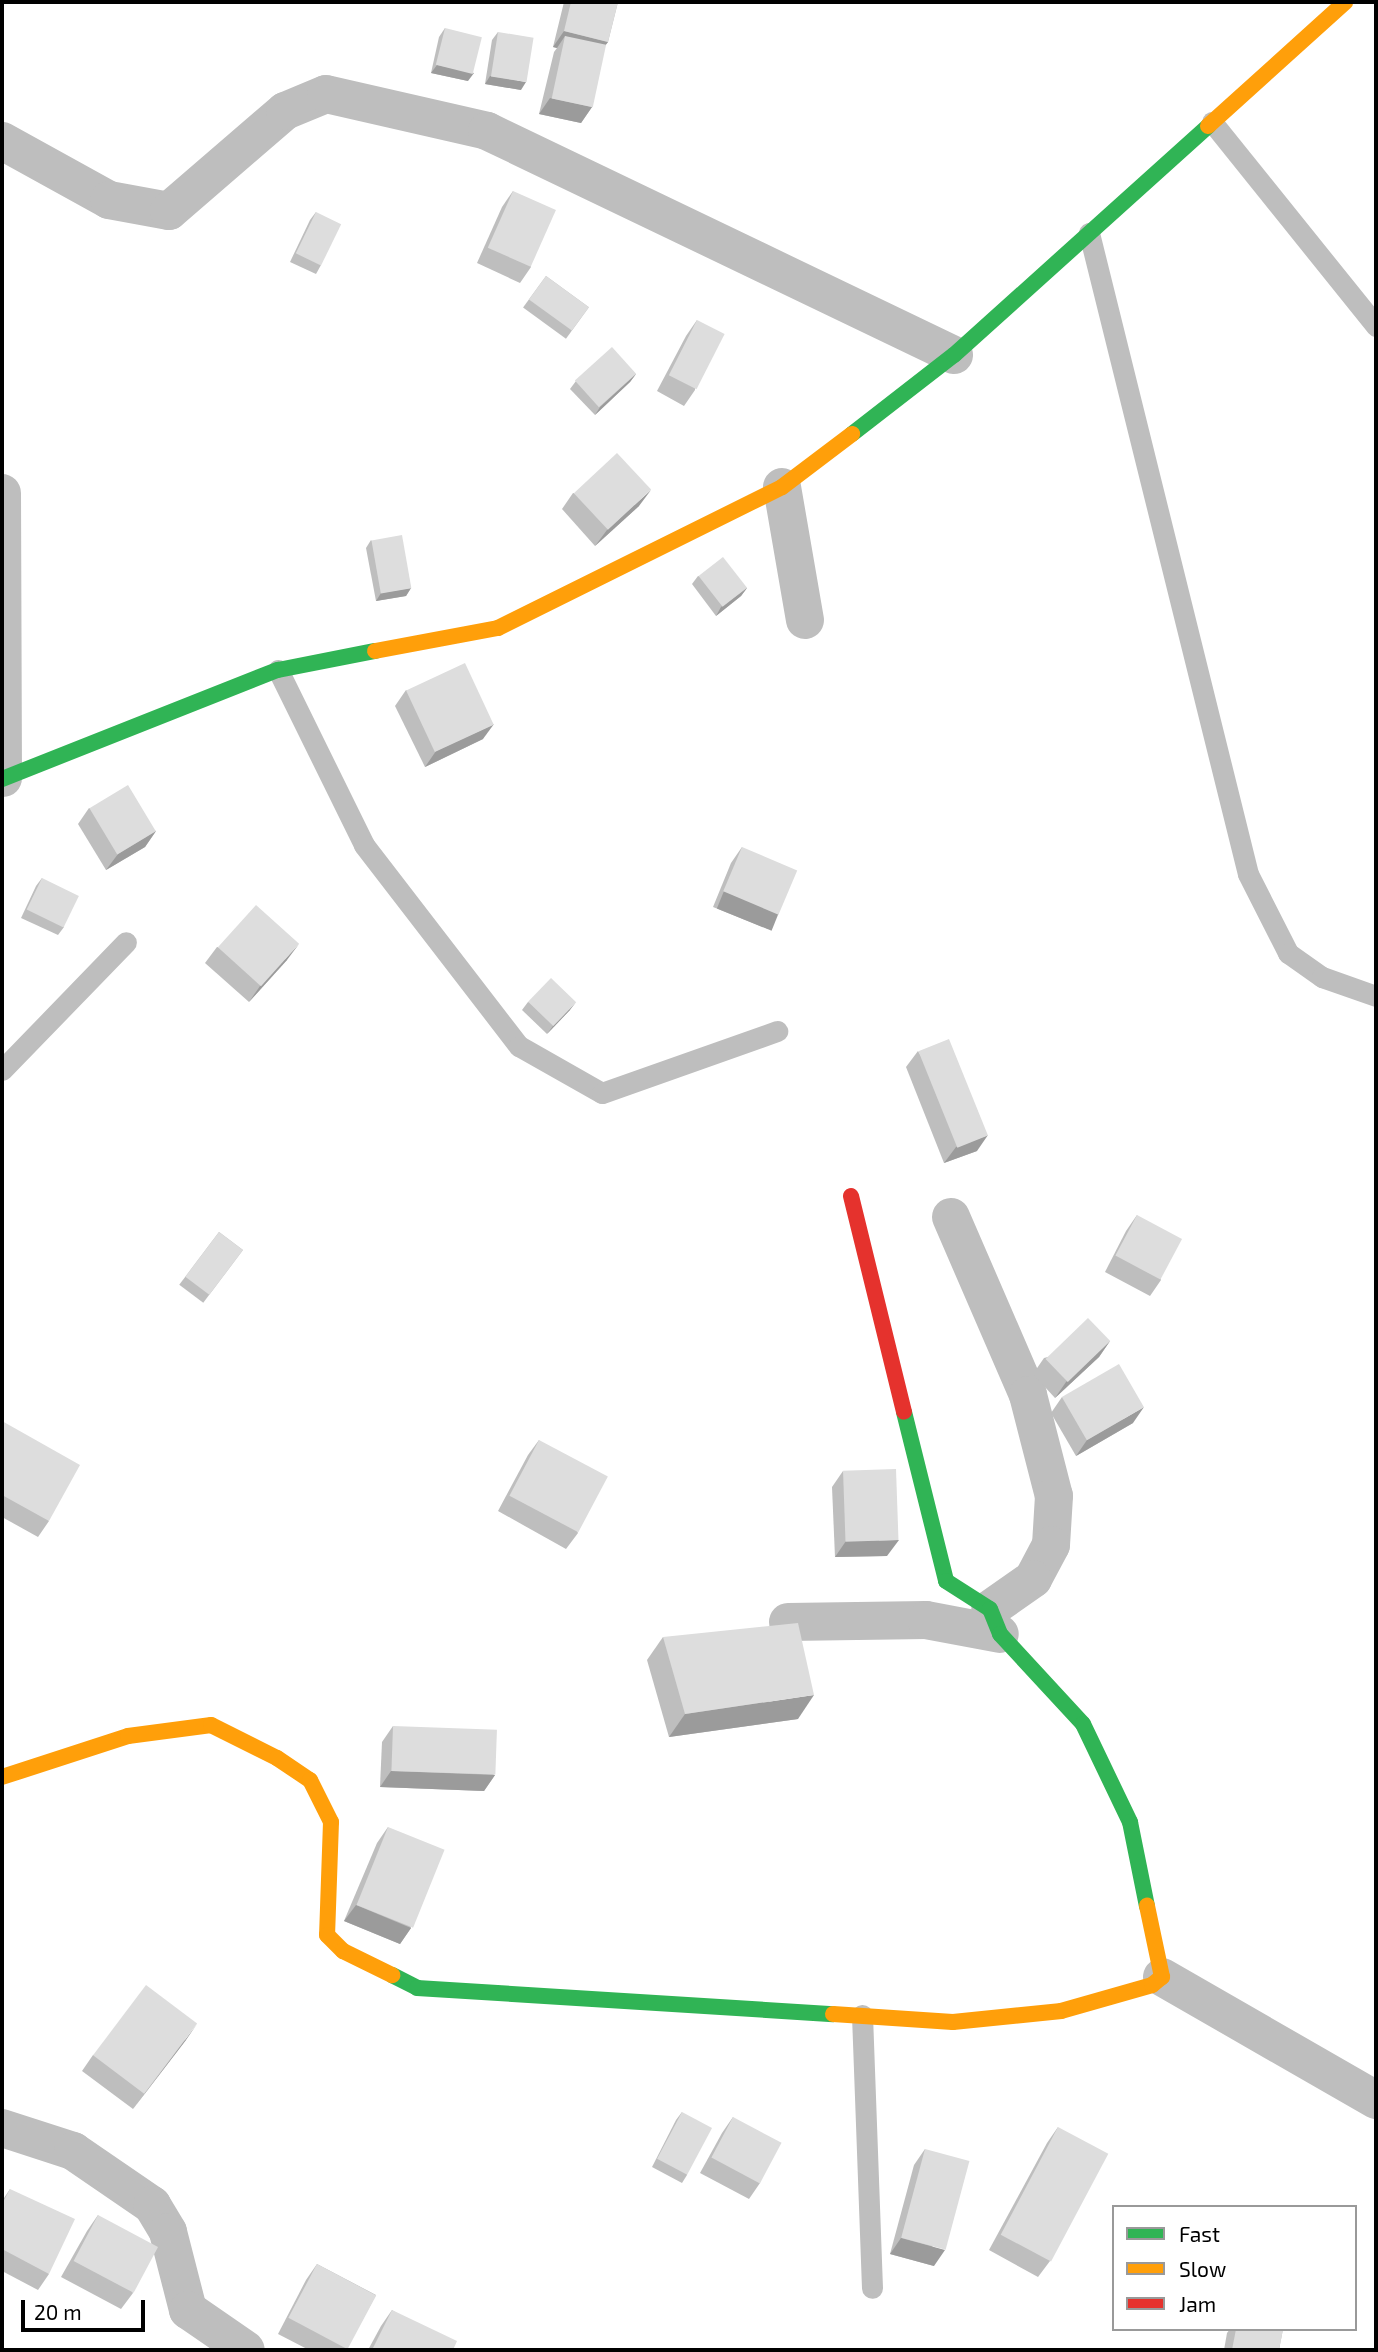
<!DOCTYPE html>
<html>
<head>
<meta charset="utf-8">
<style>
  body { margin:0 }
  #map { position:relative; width:1378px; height:2352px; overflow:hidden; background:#fff; font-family:"Exo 2",sans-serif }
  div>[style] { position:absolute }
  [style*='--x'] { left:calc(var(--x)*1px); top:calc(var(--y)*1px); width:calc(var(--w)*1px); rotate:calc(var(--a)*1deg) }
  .lane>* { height:21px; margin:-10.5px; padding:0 10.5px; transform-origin:10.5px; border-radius:10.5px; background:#bebebe }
  .street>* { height:38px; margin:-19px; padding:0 19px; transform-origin:19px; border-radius:19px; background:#bebebe }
  .fast>* { height:16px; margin:-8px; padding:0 8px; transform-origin:8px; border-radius:8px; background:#30b455 }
  .slow>* { height:16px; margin:-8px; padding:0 8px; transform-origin:8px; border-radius:8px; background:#ff9f0a }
  .jam>* { height:16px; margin:-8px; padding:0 8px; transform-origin:8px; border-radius:8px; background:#e5322d }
  .wall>* { inset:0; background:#bebebe; transform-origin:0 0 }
  .shaded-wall>* { inset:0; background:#9b9b9b; transform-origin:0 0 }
  .building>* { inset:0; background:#ddd; transform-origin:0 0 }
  span { translate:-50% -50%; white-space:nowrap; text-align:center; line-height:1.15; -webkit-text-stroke:5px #fff; paint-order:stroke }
  .frame { position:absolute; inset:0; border:4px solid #000; pointer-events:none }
  .legend { position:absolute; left:1112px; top:2205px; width:245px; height:126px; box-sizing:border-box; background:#fff; border:2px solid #999; margin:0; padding:9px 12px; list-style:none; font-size:21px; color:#000 }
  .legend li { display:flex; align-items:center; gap:14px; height:35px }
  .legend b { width:35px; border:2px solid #999 }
  .scale { position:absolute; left:21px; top:2300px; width:124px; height:32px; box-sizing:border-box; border:4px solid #000; border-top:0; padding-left:9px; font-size:21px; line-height:24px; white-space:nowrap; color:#000; -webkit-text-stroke:5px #fff; paint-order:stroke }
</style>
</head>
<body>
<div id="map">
  <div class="lane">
    <i style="--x:1212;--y:122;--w:262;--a:51.2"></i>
    <i style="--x:1089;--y:233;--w:660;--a:76.07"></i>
    <i style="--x:1248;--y:874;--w:89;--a:63.1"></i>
    <i style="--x:1288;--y:953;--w:42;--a:35.2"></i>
    <i style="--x:1322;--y:977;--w:57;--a:19.4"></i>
    <i style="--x:278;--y:670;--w:195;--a:63.8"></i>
    <i style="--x:364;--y:845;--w:254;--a:52.4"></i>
    <i style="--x:519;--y:1046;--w:95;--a:29.5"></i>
    <i style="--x:602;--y:1093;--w:186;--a:-19.5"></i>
    <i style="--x:2;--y:1070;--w:178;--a:-45.9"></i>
    <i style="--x:862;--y:2015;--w:273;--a:87.9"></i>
  </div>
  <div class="street">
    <i style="--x:2;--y:141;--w:122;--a:28.9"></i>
    <i style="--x:109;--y:200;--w:61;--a:10.4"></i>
    <i style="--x:169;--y:211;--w:153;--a:-40.8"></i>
    <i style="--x:285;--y:111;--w:44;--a:-22.5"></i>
    <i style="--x:326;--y:94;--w:165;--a:12.9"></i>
    <i style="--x:487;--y:131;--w:518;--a:25.63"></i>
    <i style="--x:782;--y:487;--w:135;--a:80.2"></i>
    <i style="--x:2;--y:493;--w:285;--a:89.8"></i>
    <i style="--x:951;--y:1217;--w:194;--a:66.6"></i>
    <i style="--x:1028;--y:1395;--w:104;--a:75.6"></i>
    <i style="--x:1054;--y:1496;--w:49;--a:93.5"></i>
    <i style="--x:1051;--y:1545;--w:38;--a:118"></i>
    <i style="--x:1033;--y:1579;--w:52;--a:145.1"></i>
    <i style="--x:788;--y:1622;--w:138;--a:-0.8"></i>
    <i style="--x:926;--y:1620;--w:75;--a:10.7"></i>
    <i style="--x:1162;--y:1977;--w:247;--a:29.9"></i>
    <i style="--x:2;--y:2128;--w:75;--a:17.9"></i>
    <i style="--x:73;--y:2151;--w:96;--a:34.4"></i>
    <i style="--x:152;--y:2205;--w:31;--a:59"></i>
    <i style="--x:168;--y:2232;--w:81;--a:75.6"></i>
    <i style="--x:188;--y:2310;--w:70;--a:34.6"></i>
  </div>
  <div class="fast">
    <i style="--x:852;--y:434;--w:129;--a:-37.8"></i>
    <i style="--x:954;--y:355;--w:342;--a:-42"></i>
    <i style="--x:2;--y:779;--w:297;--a:-21.6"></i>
    <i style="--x:278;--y:670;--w:99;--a:-11.1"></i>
    <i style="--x:904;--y:1412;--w:174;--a:76"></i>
    <i style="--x:946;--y:1581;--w:52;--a:32.5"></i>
    <i style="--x:990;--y:1609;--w:27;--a:68"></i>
    <i style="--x:1000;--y:1634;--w:122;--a:47.3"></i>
    <i style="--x:1083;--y:1724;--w:109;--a:64.4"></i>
    <i style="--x:1130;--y:1822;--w:86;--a:78.6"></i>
    <i style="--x:392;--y:1975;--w:28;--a:27"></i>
    <i style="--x:417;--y:1988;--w:417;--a:3.6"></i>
  </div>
  <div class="slow">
    <i style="--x:1208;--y:126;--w:185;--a:-42.1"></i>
    <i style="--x:375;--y:651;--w:125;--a:-10.6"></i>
    <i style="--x:498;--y:628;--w:317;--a:-26.4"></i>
    <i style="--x:782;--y:487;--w:88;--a:-37.1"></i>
    <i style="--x:2;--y:1777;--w:133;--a:-18"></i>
    <i style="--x:128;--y:1736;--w:84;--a:-7.5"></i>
    <i style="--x:211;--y:1725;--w:74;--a:26.6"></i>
    <i style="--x:277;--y:1758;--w:40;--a:34"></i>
    <i style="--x:310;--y:1780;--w:47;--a:63.4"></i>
    <i style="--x:331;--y:1822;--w:113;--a:92"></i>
    <i style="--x:327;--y:1935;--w:23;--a:45"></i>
    <i style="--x:343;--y:1951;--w:55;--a:26.1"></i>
    <i style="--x:833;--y:2014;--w:120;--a:3.8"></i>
    <i style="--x:953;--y:2022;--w:109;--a:-5.8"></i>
    <i style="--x:1061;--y:2011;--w:95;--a:-15.9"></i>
    <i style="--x:1152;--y:1985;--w:13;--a:-39"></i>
    <i style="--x:1162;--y:1977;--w:73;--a:-101.9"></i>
  </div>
  <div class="jam">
    <i style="--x:851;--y:1196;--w:222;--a:76.2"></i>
  </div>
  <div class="wall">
    <i style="clip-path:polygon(564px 2px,618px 2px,608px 42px,605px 45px,592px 107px,581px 123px,539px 114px,554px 52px,557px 48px,553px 47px)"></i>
    <i style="clip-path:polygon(445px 28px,468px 81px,431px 73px,439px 37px)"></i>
    <i style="clip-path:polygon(498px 32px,521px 90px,485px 84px,492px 40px)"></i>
    <i style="clip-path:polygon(513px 191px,531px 267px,520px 283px,477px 263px,502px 207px)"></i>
    <i style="clip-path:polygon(316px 212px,321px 265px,316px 274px,290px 262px,310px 220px)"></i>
    <i style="left:546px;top:276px;width:53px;height:39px;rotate:36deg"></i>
    <i style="clip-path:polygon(697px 320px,695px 390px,684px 406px,657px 391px,686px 336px)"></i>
    <i style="clip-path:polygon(636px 374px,630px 382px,595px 415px,570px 389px,576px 381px)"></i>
    <i style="clip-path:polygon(573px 493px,639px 506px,595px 546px,562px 509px)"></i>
    <i style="clip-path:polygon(371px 540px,411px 588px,406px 596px,376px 601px,366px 548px)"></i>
    <i style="clip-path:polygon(698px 576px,747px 588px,741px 596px,716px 616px,692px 584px)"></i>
    <i style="clip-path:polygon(406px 690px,483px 739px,425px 767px,395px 706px)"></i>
    <i style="clip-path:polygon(89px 808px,156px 831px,145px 847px,106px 870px,78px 824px)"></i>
    <i style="clip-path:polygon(742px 847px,768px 929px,713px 907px,731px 863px)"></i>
    <i style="clip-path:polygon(42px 878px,64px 927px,58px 935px,21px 918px,36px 886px)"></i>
    <i style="clip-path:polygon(217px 947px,287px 960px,249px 1002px,205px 963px)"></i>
    <i style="clip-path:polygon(528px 1002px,570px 1010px,547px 1034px,522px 1010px)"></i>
    <i style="clip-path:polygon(918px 1051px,977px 1151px,944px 1163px,906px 1067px)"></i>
    <i style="clip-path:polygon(1137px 1215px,1161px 1280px,1150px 1296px,1105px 1272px,1126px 1231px)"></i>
    <i style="left:219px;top:1232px;width:30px;height:66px;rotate:37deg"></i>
    <i style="clip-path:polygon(1110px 1341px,1099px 1357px,1055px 1398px,1033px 1374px,1044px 1358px)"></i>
    <i style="clip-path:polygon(1062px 1397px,1133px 1423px,1076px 1456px,1051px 1413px)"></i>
    <i style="clip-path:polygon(2px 1421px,49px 1521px,38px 1537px,2px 1517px)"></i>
    <i style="clip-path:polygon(539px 1440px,578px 1533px,566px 1549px,498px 1511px,528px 1455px)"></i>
    <i style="clip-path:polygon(843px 1471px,887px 1556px,835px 1557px,832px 1487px)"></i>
    <i style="clip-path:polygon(663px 1637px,798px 1719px,669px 1737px,647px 1660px)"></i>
    <i style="clip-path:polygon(393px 1726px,495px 1775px,484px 1791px,380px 1787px,382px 1742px)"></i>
    <i style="clip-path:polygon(388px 1827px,411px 1928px,400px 1944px,344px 1921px,377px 1843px)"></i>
    <i style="clip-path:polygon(186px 2040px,133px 2109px,82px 2071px,93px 2055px)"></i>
    <i style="clip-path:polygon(682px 2112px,687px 2175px,682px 2183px,652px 2167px,676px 2120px)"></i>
    <i style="clip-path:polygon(733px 2117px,760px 2183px,749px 2199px,700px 2173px,722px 2133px)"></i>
    <i style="clip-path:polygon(1058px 2127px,1050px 2261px,1038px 2277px,989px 2250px,1047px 2143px)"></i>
    <i style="clip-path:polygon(925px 2149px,934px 2266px,890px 2254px,914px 2165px)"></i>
    <i style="clip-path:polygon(10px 2189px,49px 2274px,38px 2290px,2px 2271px,2px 2201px)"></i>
    <i style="clip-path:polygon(98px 2215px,133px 2293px,121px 2309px,61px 2277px,87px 2231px)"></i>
    <i style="clip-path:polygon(317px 2264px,376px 2295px,346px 2350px,309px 2350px,278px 2334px,306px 2280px)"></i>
    <i style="clip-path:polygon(392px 2310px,453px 2350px,368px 2350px,381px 2326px)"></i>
    <i style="clip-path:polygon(1230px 2329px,1283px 2329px,1279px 2350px,1224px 2350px,1227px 2333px)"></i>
  </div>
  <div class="shaded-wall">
    <i style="clip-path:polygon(564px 31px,608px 42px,596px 58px,565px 36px,557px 48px,553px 47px)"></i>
    <i style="clip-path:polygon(437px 65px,474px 73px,468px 81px,431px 73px)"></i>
    <i style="clip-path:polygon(490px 76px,526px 82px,521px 90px,485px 84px)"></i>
    <i style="clip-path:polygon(550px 98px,592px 107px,581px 123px,539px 114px)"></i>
    <i style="clip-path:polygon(636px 374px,630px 382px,595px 415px,600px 407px)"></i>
    <i style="clip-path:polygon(651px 490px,639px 506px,595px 546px,607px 530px)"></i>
    <i style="clip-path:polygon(411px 588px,406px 596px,376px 601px,381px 593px)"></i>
    <i style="clip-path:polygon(747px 588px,741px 596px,716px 616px,721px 607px)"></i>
    <i style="clip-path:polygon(494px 724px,483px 739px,425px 767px,436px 751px)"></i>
    <i style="clip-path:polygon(156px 831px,145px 847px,106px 870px,118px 854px)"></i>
    <i style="left:724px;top:891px;width:59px;height:19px;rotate:22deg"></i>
    <i style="clip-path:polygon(299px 944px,287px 960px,249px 1002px,260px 986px)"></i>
    <i style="clip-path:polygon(576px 1002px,570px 1010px,547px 1034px,553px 1026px)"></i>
    <i style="clip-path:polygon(988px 1135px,977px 1151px,944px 1163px,956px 1147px)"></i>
    <i style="clip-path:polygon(1110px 1341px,1099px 1357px,1055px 1398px,1066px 1382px)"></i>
    <i style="clip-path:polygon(1144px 1407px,1133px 1423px,1076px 1456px,1087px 1440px)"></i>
    <i style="clip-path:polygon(899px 1540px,887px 1556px,835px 1557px,846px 1541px)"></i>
    <i style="clip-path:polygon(814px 1695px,798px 1719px,669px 1737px,685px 1714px)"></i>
    <i style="clip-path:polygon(391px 1771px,495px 1775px,484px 1791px,380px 1787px)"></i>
    <i style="clip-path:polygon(356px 1905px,411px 1928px,400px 1944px,344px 1921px)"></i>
    <i style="clip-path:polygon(197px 2024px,186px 2040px,133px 2109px,145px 2093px)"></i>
    <i style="clip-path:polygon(901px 2238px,945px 2250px,934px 2266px,890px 2254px)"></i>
  </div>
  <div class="building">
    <i style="clip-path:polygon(571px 2px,618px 2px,608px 42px,564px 31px)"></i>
    <i style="left:445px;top:28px;width:38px;height:38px;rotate:14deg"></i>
    <i style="left:498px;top:32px;width:36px;height:45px;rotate:9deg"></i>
    <i style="left:565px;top:36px;width:42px;height:64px;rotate:12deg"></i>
    <i style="left:513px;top:191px;width:47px;height:62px;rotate:24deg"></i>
    <i style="left:316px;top:212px;width:28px;height:46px;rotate:26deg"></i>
    <i style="left:546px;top:276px;width:53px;height:29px;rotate:36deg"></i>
    <i style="left:697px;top:320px;width:31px;height:62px;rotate:27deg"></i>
    <i style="left:612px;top:347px;width:36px;height:50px;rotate:48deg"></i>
    <i style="left:617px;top:453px;width:50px;height:59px;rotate:47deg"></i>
    <i style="left:402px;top:535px;width:54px;height:31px;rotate:80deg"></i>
    <i style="left:723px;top:557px;width:39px;height:31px;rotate:52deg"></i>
    <i style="left:465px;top:663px;width:68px;height:65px;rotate:65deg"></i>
    <i style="left:128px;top:785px;width:54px;height:45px;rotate:59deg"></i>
    <i style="left:742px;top:847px;width:60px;height:48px;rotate:23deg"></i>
    <i style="left:42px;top:878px;width:41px;height:35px;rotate:26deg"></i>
    <i style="left:256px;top:905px;width:58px;height:57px;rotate:42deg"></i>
    <i style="left:551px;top:978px;width:35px;height:33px;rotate:44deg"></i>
    <i style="left:949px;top:1039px;width:104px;height:33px;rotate:68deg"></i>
    <i style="left:1137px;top:1215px;width:51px;height:46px;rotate:28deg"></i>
    <i style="left:219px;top:1232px;width:30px;height:56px;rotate:37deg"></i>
    <i style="left:1088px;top:1318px;width:32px;height:59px;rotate:46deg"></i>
    <i style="left:1119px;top:1364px;width:50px;height:66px;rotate:60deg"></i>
    <i style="clip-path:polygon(2px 1421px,80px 1465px,49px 1521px,2px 1495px)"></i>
    <i style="left:539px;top:1440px;width:78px;height:63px;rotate:28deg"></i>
    <i style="left:896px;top:1469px;width:71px;height:53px;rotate:88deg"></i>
    <i style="clip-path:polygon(798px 1623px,814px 1695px,685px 1714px,663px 1637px)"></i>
    <i style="left:393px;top:1726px;width:104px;height:45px;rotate:2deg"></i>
    <i style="left:388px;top:1827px;width:61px;height:84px;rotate:22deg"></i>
    <i style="left:146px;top:1985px;width:64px;height:88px;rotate:37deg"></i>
    <i style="left:682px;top:2112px;width:34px;height:53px;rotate:28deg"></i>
    <i style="left:733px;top:2117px;width:55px;height:46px;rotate:28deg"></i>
    <i style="left:1058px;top:2127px;width:57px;height:122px;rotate:28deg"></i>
    <i style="left:925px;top:2149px;width:46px;height:92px;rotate:15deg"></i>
    <i style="clip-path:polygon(10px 2189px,75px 2219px,49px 2274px,2px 2249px,2px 2204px)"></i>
    <i style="left:98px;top:2215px;width:68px;height:52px;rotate:28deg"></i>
    <i style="left:317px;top:2264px;width:67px;height:61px;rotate:28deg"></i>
    <i style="clip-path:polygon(392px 2310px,457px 2341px,453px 2350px,372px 2350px)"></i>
    <i style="clip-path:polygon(1236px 2329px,1283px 2329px,1279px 2350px,1232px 2350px)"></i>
  </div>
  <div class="frame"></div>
  <ul class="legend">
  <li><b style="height:9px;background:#30b455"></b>Fast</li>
  <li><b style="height:9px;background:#ff9f0a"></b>Slow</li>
  <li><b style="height:9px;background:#e5322d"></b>Jam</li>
  </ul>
  <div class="scale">20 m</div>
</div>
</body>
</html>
